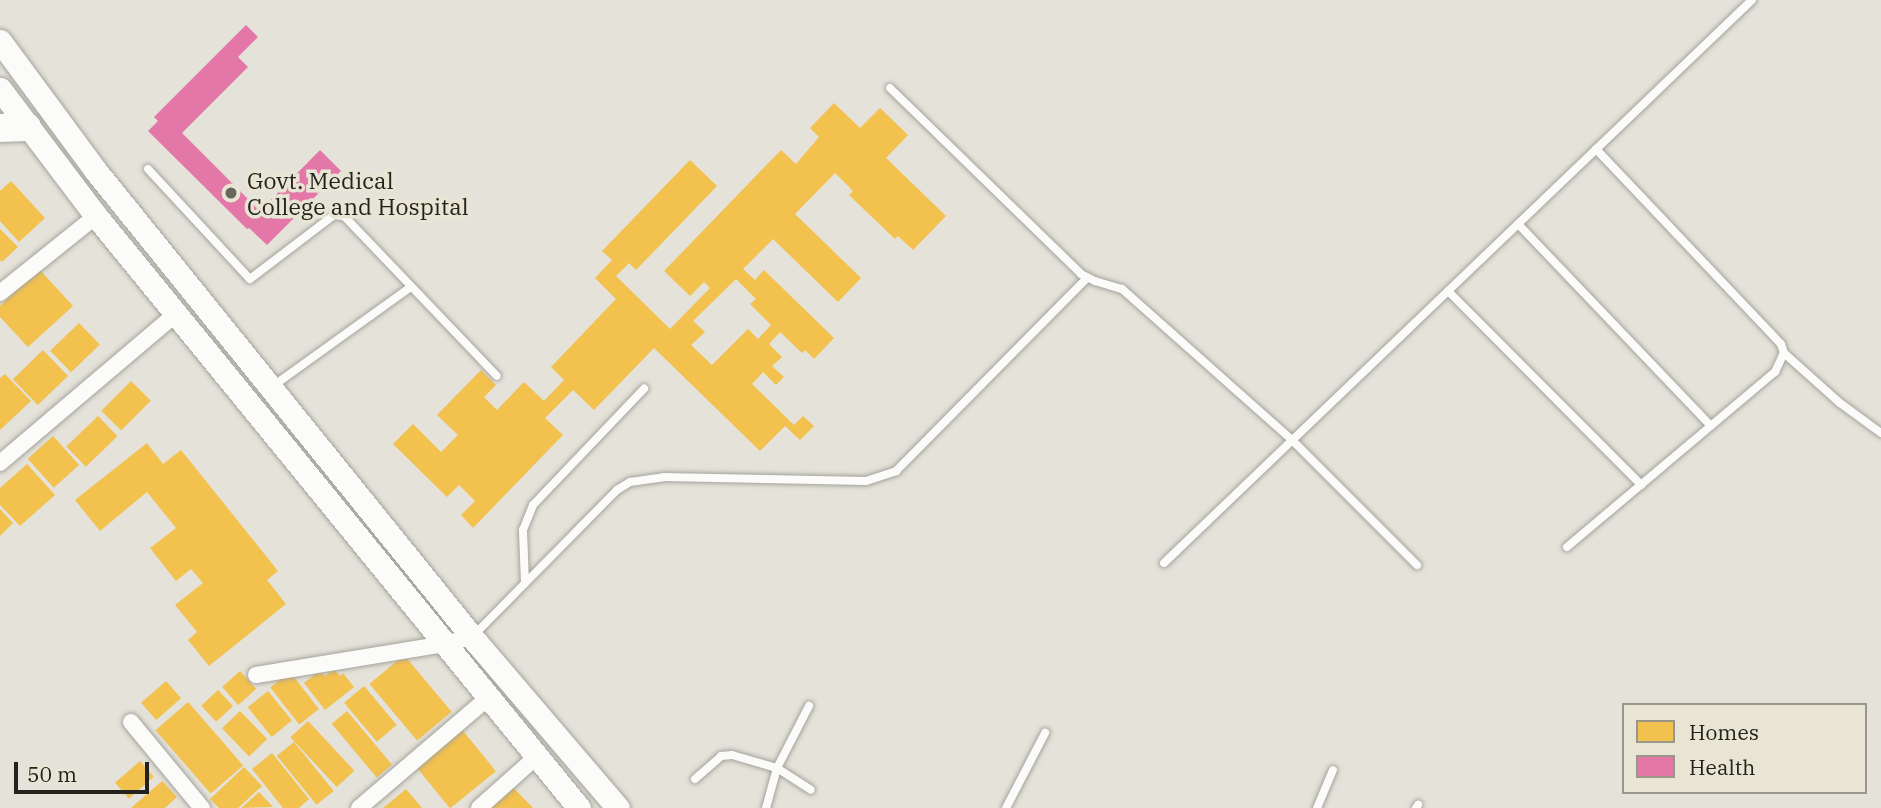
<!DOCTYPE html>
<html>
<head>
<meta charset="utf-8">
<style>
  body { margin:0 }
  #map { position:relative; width:1881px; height:808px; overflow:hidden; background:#e4e2d9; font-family:"IBM Plex Serif",serif }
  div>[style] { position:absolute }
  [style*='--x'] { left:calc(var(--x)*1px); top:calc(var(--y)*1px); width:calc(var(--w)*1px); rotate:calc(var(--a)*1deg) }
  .homes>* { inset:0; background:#f2c14e; transform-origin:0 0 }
  .health>* { inset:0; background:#e377a8 }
  .roads { filter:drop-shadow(0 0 2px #a5a39c) drop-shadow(0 0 2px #a5a39c) }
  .lane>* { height:8px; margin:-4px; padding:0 4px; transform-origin:4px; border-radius:4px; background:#fbfbf9 }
  .street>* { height:16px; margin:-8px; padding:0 8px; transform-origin:8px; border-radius:8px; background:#fbfbf9 }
  .secondary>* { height:23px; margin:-11.5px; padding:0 11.5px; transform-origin:11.5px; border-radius:11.5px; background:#fbfbf9 }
  .highway>* { height:28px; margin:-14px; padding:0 14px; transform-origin:14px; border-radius:14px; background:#fbfbf9 }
  .dots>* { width:19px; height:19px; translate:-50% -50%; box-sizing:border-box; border:4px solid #e8e5d4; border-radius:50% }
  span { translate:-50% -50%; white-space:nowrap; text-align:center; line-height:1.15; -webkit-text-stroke:7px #e8e5d4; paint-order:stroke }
  .poi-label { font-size:23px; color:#23221c }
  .left { translate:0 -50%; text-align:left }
  .legend { position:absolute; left:1622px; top:703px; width:245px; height:91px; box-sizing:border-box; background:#e8e5d4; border:2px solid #99978a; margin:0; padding:9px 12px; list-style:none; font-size:21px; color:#23221c }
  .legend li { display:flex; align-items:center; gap:14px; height:35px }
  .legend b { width:35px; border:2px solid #99978a }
  .scale { position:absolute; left:14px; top:762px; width:135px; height:32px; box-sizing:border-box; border:4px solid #23221c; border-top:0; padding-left:9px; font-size:21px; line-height:24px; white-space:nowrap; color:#23221c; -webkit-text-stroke:5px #e8e5d4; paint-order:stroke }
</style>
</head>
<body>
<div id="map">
  <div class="homes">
    <i style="clip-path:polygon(evenodd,834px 103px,860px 128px,880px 108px,908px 135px,886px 158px,946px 216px,913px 250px,898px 236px,895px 239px,849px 195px,853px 191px,835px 173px,795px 214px,861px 278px,838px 302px,773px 239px,743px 269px,755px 280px,764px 270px,834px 338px,814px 359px,805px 350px,802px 353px,780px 332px,769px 344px,782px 357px,772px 366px,784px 377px,776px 385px,763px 372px,752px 384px,794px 425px,803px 416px,814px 426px,800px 440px,785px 426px,760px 451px,654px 348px,594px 410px,573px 390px,545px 418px,563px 435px,473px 528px,461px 515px,475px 501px,459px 485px,447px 497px,393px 444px,413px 424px,441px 452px,458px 435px,437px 415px,481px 370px,496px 385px,484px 397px,497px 410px,524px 382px,544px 401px,564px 380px,551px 367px,616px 299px,595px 278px,612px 260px,602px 251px,690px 160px,717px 186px,636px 270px,629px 263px,616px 276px,670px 329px,710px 288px,704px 282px,690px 296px,664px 271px,781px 150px,796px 164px,819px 137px,810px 128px,834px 103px,736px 279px,756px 299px,750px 304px,771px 325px,758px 339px,748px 329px,712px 365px,691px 345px,705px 332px,693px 321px,736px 279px)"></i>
    <i style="clip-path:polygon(11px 181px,45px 218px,19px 242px,0 221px,0 191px)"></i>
    <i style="clip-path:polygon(0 229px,18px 247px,2px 262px,0 260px)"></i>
    <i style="clip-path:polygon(39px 269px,73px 306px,28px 347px,0 317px,0 306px)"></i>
    <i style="left:79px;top:323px;width:30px;height:40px;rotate:46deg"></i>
    <i style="left:43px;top:350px;width:36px;height:42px;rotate:46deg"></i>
    <i style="clip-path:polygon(5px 374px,31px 401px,0 430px,0 378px)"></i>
    <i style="left:131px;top:381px;width:28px;height:42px;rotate:45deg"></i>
    <i style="left:98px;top:416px;width:28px;height:44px;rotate:46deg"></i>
    <i style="left:53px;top:436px;width:39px;height:34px;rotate:48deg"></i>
    <i style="clip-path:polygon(147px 443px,163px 464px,181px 450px,278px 571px,267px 580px,286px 604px,209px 666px,188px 640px,197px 632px,175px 605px,203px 583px,191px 569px,176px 581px,150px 548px,176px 528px,147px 492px,100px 531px,75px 500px)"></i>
    <i style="clip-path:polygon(27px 464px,55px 495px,20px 526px,0 505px,0 488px)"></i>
    <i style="clip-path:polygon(0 509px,13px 523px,0 536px)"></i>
    <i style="left:404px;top:655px;width:74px;height:45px;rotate:50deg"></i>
    <i style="clip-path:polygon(334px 669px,340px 676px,343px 673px,354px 687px,325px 710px,304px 683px,320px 670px,325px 676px)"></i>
    <i style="left:240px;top:671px;width:24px;height:24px;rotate:48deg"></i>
    <i style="left:290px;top:672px;width:47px;height:25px;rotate:52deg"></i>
    <i style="left:166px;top:681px;width:23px;height:33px;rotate:49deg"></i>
    <i style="left:364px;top:686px;width:51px;height:26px;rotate:50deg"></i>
    <i style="left:218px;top:690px;width:22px;height:23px;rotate:47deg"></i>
    <i style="left:268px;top:691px;width:38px;height:26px;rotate:51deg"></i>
    <i style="left:188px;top:702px;width:84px;height:43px;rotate:49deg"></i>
    <i style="left:240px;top:711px;width:39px;height:25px;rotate:46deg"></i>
    <i style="left:347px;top:711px;width:70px;height:20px;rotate:50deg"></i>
    <i style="left:308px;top:721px;width:68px;height:24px;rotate:47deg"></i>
    <i style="left:460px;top:727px;width:57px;height:59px;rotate:51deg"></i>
    <i style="left:294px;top:742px;width:63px;height:22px;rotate:51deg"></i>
    <i style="clip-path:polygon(272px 753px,309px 799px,299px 808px,283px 808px,252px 769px)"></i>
    <i style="left:140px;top:761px;width:21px;height:33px;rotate:49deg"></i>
    <i style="clip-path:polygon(244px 767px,262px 786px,238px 808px,219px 808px,210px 799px)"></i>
    <i style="clip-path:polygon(162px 781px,177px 797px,165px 808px,131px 808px)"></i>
    <i style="clip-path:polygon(509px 783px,533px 808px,483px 808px)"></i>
    <i style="clip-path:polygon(406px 789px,422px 808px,383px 808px)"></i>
    <i style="clip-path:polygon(259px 792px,273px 807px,241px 808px)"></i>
  </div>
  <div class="health">
    <i style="clip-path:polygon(246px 25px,258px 37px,238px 57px,248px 67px,182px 133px,260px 211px,320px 150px,341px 171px,267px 245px,249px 228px,247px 229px,148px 131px,158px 121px,154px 117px)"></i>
  </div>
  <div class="roads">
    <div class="lane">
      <i style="--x:890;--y:88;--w:267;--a:44.2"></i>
      <i style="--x:1081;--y:274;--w:16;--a:27"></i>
      <i style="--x:1095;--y:281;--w:28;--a:17"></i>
      <i style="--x:1122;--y:289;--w:227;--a:41.6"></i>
      <i style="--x:1292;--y:440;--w:177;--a:45"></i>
      <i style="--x:148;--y:169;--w:150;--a:47.2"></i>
      <i style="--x:250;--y:279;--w:106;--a:-37.3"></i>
      <i style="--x:334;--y:215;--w:10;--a:6"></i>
      <i style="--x:344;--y:216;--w:221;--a:46.3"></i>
      <i style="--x:1518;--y:224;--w:279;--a:46.3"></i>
      <i style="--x:1448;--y:291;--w:274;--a:45.1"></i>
      <i style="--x:1784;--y:353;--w:75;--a:41.8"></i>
      <i style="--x:1840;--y:403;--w:51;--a:36.2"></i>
      <i style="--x:273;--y:386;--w:170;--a:-35.7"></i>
      <i style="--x:1567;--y:547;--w:272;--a:-40.1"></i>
      <i style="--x:1775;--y:372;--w:21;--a:-65"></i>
      <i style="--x:1784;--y:353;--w:9;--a:-108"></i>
      <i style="--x:1781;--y:344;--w:269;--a:-133.5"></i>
      <i style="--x:1164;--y:563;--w:814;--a:-43.76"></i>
      <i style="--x:525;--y:583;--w:53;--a:-92.2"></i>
      <i style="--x:523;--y:530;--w:27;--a:-68"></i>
      <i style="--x:533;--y:505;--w:161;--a:-46.3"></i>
      <i style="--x:474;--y:635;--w:204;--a:-45.4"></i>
      <i style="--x:617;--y:490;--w:15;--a:-32"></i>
      <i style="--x:630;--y:482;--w:34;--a:-8"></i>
      <i style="--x:664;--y:477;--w:202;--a:1.1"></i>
      <i style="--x:866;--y:481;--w:32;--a:-18"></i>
      <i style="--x:896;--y:471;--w:272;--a:-45.3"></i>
      <i style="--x:695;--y:779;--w:35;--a:-41"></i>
      <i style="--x:721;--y:756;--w:11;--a:-5"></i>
      <i style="--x:732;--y:755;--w:47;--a:16.1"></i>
      <i style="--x:777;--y:768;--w:40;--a:32.9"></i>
      <i style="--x:766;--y:808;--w:41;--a:-74.6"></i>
      <i style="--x:777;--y:768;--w:70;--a:-62.7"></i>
      <i style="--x:1006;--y:808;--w:85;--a:-62.5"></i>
      <i style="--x:1317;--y:808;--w:41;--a:-67.2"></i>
      <i style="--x:1416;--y:808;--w:4;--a:-56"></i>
    </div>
    <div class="street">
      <i style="--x:0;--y:293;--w:123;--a:-38.7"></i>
      <i style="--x:0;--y:463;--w:231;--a:-40.3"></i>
      <i style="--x:256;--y:675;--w:192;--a:-9.3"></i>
      <i style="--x:445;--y:644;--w:28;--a:-15"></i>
      <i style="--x:131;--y:722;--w:112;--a:50.5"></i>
      <i style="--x:359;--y:808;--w:170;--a:-40.5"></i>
      <i style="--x:479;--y:808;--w:76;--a:-41.8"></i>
    </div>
    <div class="secondary">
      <i style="--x:0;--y:41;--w:160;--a:53.6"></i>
      <i style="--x:95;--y:170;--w:608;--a:51.08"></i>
      <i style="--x:477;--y:643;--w:217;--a:49.5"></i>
      <i style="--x:0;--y:89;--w:159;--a:52.9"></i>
      <i style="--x:96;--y:216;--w:764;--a:50.79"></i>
    </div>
    <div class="highway">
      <i style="--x:0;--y:128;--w:27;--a:-2"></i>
    </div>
  </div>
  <div class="dots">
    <i style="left:231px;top:193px;background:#67655e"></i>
  </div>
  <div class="poi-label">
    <span class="left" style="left:247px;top:193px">Govt. Medical<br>College and Hospital</span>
  </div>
  <ul class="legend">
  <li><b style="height:19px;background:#f2c14e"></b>Homes</li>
  <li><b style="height:19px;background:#e377a8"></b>Health</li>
  </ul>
  <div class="scale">50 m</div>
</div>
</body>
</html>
